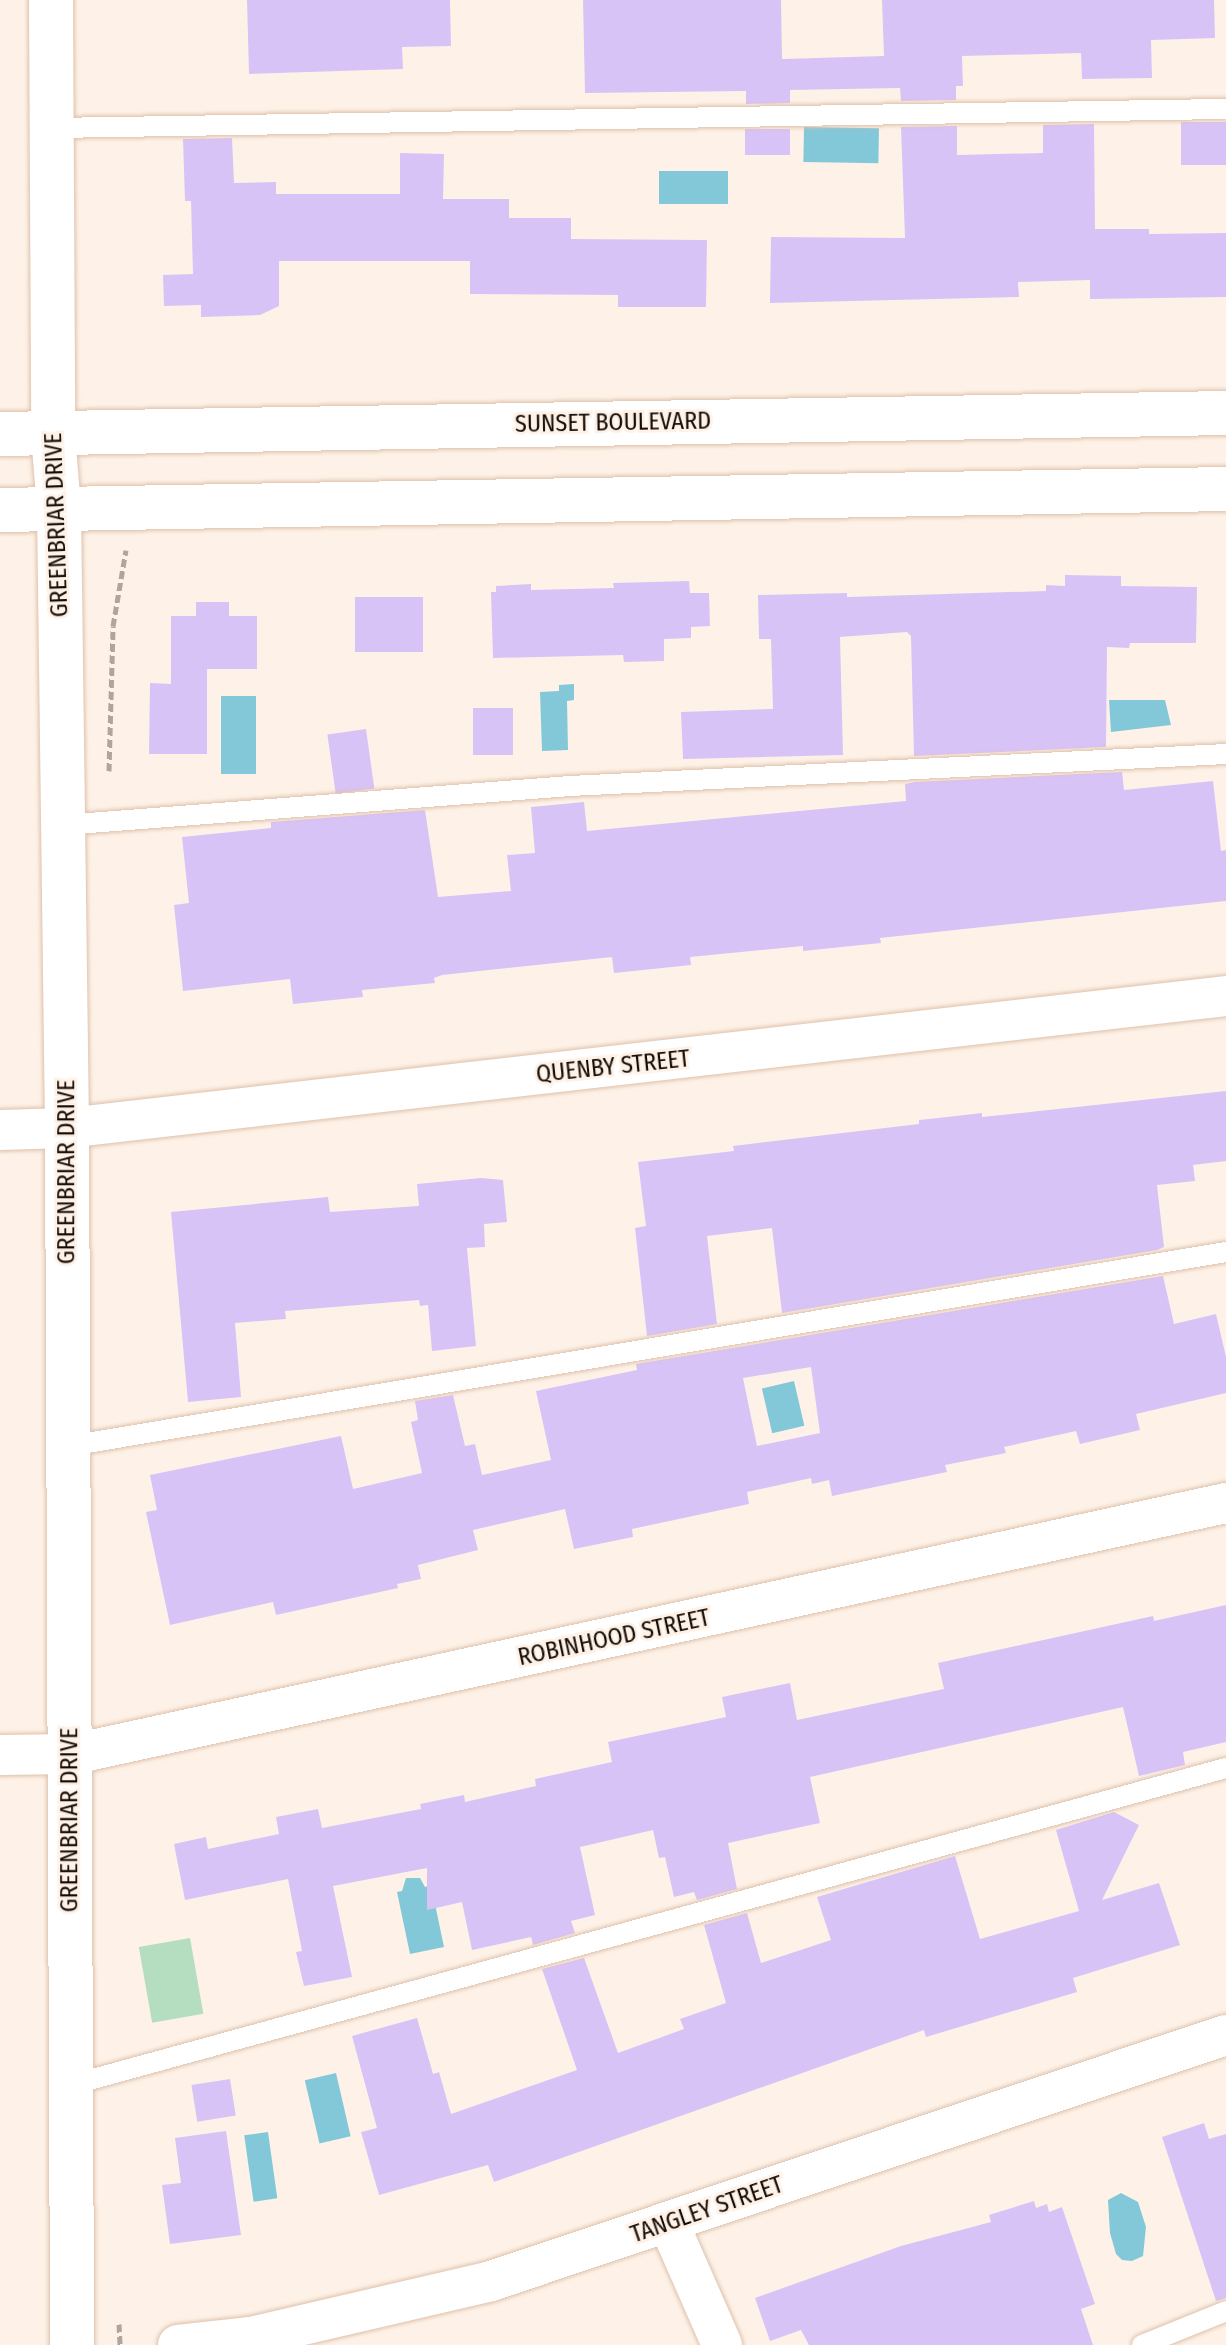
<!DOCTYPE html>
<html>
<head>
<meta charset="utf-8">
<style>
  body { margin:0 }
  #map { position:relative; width:1226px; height:2345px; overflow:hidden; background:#fef2e8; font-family:"Fira Sans Condensed",sans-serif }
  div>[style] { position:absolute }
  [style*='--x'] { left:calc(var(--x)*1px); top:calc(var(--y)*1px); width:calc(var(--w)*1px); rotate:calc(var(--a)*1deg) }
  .green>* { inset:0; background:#b5ddbf; transform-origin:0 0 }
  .water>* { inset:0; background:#83c8d9; transform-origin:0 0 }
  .building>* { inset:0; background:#d8c3f7; transform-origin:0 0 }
  .path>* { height:5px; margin-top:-2.5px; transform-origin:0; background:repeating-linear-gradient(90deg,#b0a59c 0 8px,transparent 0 12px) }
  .roads { filter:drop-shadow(0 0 2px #dec1ab) drop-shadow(0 0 2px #dec1ab) }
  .lane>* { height:20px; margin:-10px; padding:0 10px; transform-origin:10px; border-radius:10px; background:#fff }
  .street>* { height:40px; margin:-20px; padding:0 20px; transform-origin:20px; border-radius:20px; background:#fff }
  .secondary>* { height:44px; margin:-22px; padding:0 22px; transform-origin:22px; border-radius:22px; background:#fff }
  span { translate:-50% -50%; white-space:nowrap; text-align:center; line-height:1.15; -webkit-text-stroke:6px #fef2e8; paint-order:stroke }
  .street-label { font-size:24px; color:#150c05 }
</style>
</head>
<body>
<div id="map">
  <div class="green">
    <i style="left:190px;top:1938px;width:77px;height:52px;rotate:80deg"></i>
  </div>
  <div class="water">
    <i style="left:804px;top:127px;width:75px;height:35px;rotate:1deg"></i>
    <i style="left:659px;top:171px;width:69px;height:33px"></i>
    <i style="clip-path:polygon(574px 684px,574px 700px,567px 701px,568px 750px,542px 751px,540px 692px,559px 691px,559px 685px)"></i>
    <i style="left:221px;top:696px;width:35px;height:78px"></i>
    <i style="clip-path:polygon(1109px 700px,1165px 700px,1171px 725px,1111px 732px)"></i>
    <i style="left:794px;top:1381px;width:46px;height:33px;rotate:77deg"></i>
    <i style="clip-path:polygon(406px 1878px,420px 1878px,425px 1887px,431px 1885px,444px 1947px,410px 1954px,397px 1892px,402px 1891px)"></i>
    <i style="left:336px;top:2073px;width:65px;height:32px;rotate:77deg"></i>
    <i style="left:268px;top:2132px;width:67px;height:24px;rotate:82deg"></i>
    <i style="clip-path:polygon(1121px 2193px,1138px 2202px,1146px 2227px,1143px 2256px,1132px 2261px,1122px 2260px,1116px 2254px,1110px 2233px,1108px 2200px)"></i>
  </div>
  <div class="building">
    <i style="clip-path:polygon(247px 0,450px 0,451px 46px,402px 47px,403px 69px,249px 74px)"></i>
    <i style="clip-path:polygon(583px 0,781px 0,782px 59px,884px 56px,882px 0,1214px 0,1215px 38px,1151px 40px,1152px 78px,1082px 79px,1081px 53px,962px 56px,963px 86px,956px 86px,956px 100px,901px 101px,900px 88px,790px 90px,790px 103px,746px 104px,746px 91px,585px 93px)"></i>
    <i style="left:1226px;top:122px;width:43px;height:45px;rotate:90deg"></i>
    <i style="clip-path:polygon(1094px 124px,1095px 229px,1149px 229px,1149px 234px,1226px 233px,1226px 297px,1090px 299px,1090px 280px,1018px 282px,1019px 297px,770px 303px,771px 237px,905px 238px,901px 127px,957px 126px,957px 155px,1043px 153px,1043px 125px)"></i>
    <i style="left:790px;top:129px;width:26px;height:45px;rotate:90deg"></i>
    <i style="clip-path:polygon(232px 138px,234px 183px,276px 182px,276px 194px,400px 194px,400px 153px,444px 154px,443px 199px,509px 199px,509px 218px,571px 218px,571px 239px,707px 240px,706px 307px,618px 307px,618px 295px,470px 294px,470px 261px,279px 261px,279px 306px,260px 315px,201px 317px,201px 305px,164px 306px,163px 275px,193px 274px,191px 201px,185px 201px,183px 139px)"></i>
    <i style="clip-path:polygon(1065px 575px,1121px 576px,1121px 586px,1197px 587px,1196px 643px,1130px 643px,1129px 648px,1107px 647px,1106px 747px,914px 756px,911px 636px,907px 632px,840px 637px,843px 755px,683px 759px,681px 712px,773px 709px,771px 639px,759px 639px,758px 595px,847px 593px,847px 597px,1046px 591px,1046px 585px,1065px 586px)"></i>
    <i style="clip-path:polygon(689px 581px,690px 593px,709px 593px,710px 626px,691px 627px,691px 638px,664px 639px,664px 661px,624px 662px,623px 655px,493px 658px,491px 592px,496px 592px,496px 586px,531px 584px,531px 590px,614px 588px,613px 583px)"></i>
    <i style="left:423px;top:597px;width:55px;height:68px;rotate:90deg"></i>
    <i style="clip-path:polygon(196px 602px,229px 602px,229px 616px,257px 616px,257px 669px,207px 669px,207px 754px,149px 754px,150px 683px,171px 684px,171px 616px,196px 616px)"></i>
    <i style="left:513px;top:708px;width:47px;height:40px;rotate:90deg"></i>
    <i style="left:366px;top:729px;width:60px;height:39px;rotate:82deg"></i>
    <i style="clip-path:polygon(1122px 772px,1124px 790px,1213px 781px,1221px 851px,1226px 850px,1226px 901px,880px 938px,881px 943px,803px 951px,803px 946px,690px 957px,691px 965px,614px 973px,612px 957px,442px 975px,434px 978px,435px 983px,362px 990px,363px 997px,293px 1004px,290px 979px,183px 991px,174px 905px,189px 903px,182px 837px,271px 828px,271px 822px,425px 810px,438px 897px,511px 891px,507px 855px,535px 853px,531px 807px,584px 802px,587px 831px,906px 801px,905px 784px,915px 782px)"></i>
    <i style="clip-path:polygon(1226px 1091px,1226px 1161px,1193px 1165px,1195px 1181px,1157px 1185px,1164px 1247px,1157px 1250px,782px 1313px,772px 1228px,707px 1236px,717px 1324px,647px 1336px,635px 1228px,646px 1226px,638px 1162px,734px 1151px,733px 1146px,919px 1124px,919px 1120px,938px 1118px,982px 1113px,982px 1117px)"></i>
    <i style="clip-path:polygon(481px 1178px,503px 1180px,507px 1222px,484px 1224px,485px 1247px,467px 1248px,476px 1346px,432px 1351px,428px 1305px,420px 1306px,419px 1300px,285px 1311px,286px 1319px,235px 1323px,241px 1397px,188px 1402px,171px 1212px,328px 1197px,330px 1212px,419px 1206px,417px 1184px)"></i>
    <i style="clip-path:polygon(evenodd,1163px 1276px,1174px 1324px,1216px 1314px,1226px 1357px,1226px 1393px,1136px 1414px,1140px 1430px,1080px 1444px,1076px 1431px,1004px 1447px,1006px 1453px,945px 1465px,947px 1472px,832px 1496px,829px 1480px,812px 1484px,811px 1478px,747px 1492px,749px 1504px,632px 1529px,633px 1537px,574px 1549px,565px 1509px,473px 1530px,478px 1550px,418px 1565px,421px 1579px,397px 1584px,398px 1588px,276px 1615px,273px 1602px,170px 1625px,146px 1512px,157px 1510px,150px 1475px,341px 1436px,353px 1489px,422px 1473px,411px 1422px,418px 1420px,415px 1401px,453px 1395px,465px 1446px,475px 1444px,482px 1475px,551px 1460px,536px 1391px,637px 1370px,636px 1364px,1163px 1276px,811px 1367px,820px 1433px,757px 1446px,743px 1378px,811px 1367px)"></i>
    <i style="clip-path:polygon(1226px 1605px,1226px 1742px,1183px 1752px,1185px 1765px,1139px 1776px,1123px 1707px,810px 1777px,820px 1823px,728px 1843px,737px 1889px,697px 1900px,694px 1892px,674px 1897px,665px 1857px,659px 1858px,653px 1830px,580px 1847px,595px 1915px,571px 1921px,575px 1933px,533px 1945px,531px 1937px,472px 1950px,462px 1902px,427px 1910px,427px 1868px,333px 1886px,352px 1977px,304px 1986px,296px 1952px,302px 1951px,288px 1879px,185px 1900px,174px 1844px,206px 1837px,208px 1849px,279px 1834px,276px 1817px,318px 1809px,322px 1828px,421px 1809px,420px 1804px,464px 1795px,465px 1802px,536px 1786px,535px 1779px,612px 1762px,608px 1742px,726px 1717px,722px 1697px,790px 1683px,797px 1720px,944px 1689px,938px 1663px,1153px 1616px,1154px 1621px)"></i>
    <i style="clip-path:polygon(1114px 1812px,1139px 1825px,1102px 1900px,1159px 1883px,1180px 1945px,1073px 1978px,1077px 1992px,926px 2037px,924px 2030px,494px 2182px,488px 2165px,379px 2195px,361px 2132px,377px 2128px,352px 2036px,417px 2018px,433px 2074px,439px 2072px,451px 2114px,577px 2070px,542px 1969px,584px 1958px,618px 2053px,684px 2029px,680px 2019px,726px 2003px,704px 1925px,747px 1913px,761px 1963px,831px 1940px,817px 1897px,955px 1856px,980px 1939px,1079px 1911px,1056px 1830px)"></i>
    <i style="left:230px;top:2079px;width:37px;height:39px;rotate:81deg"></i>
    <i style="clip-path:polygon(1204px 2123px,1209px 2139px,1226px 2134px,1226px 2298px,1216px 2301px,1162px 2137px)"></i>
    <i style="clip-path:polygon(226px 2131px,241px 2235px,170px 2244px,162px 2185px,181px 2183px,175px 2138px)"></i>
    <i style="clip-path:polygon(1034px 2201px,1036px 2208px,1047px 2204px,1049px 2212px,1062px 2207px,1095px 2304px,1081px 2309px,1093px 2345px,809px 2345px,801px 2330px,770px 2341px,755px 2298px,901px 2246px,991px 2222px,989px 2215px)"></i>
  </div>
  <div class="path">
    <i style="--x:109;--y:771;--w:145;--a:-88.4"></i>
    <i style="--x:113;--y:626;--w:77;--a:-80.3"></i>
    <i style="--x:119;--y:2324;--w:21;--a:87"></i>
  </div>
  <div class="roads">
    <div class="lane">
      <i style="--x:52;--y:128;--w:1174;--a:-0.93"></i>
      <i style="--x:63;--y:825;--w:508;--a:-4.4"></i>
      <i style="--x:570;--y:786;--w:657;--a:-2.79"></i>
      <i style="--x:69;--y:1446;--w:1173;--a:-9.52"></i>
      <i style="--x:71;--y:2085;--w:1198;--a:-15.35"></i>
      <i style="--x:1142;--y:2345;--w:91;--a:-22"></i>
    </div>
    <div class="street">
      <i style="--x:0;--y:1130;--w:67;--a:-1.7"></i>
      <i style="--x:67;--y:1128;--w:1166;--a:-6.5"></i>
      <i style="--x:0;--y:1755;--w:70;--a:-0.8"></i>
      <i style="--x:70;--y:1754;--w:22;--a:-10"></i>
      <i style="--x:92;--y:1750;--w:1161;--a:-12.29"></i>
      <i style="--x:669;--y:2224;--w:132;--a:66.3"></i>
      <i style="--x:178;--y:2345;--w:73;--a:-6.3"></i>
      <i style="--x:251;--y:2337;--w:246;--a:-13.1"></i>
      <i style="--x:491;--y:2281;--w:775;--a:-18.51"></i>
    </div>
    <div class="secondary">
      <i style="--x:51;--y:0;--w:434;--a:89.7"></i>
      <i style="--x:53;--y:434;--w:74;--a:85.4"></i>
      <i style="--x:59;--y:508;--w:620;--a:89.26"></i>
      <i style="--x:67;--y:1128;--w:1217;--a:89.76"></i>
      <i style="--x:0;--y:434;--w:1226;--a:-0.98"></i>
      <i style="--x:0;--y:510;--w:1226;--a:-0.98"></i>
    </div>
  </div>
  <div class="street-label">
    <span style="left:613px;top:423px;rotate:-1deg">SUNSET BOULEVARD</span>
    <span style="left:57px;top:525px;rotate:-92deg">GREENBRIAR DRIVE</span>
    <span style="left:613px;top:1067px;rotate:-6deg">QUENBY STREET</span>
    <span style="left:67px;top:1172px;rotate:-90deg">GREENBRIAR DRIVE</span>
    <span style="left:614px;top:1638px;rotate:-12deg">ROBINHOOD STREET</span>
    <span style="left:70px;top:1820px;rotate:-90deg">GREENBRIAR DRIVE</span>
    <span style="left:707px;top:2210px;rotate:-19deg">TANGLEY STREET</span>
  </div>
</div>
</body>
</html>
